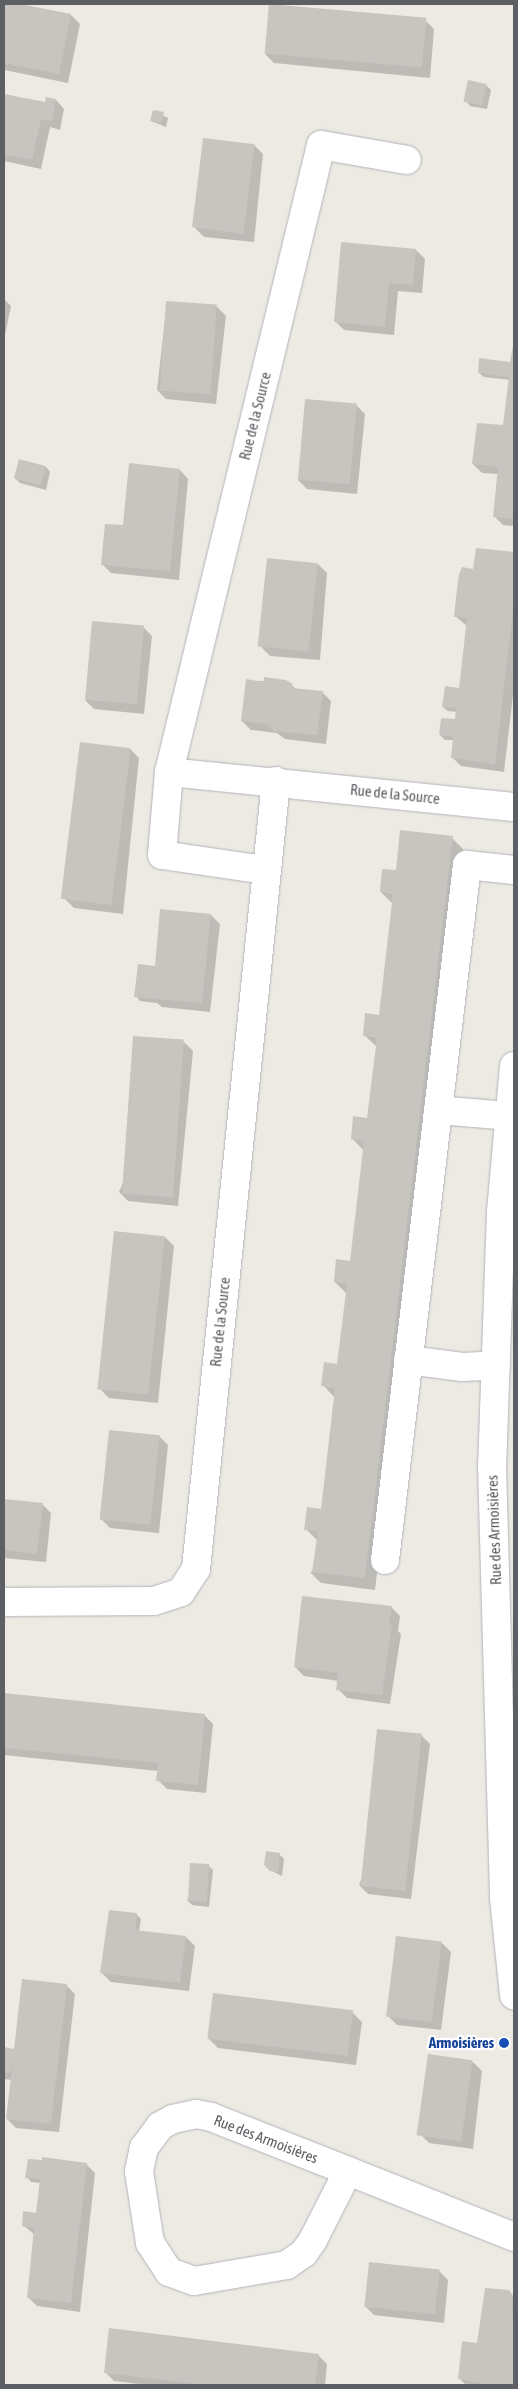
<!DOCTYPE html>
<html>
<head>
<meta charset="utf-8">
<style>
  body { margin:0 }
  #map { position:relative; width:518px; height:2389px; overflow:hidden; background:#edeae4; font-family:"Asap Condensed",sans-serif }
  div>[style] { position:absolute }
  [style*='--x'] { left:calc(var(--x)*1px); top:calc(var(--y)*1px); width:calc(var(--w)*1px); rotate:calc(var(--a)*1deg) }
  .shadow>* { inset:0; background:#0003 }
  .building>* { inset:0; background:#c8c5c0; transform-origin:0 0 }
  .roads { filter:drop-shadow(0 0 1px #b1b4b7) drop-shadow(0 0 1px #b1b4b7) }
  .minor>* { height:28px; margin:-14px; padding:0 14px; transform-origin:14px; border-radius:14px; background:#fff }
  .dots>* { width:14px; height:14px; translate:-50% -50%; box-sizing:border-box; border:2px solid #fff; border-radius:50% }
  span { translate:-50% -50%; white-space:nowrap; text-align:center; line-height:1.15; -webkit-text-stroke:4.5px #fff; paint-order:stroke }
  .street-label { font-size:15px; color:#5c5f63 }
  .transit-label { font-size:15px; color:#164399; font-weight:700 }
  .right { translate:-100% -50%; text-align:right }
  .frame { position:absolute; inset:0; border:5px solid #5c5f63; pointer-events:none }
</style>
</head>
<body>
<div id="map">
  <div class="shadow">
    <i style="clip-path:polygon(4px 4px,71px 15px,80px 24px,68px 83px,4px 70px)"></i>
    <i style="clip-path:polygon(425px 20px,434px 29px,430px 78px,274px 63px,265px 54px)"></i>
    <i style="clip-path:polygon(486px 85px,491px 90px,487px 109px,470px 106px,466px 101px)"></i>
    <i style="clip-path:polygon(4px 95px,45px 104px,56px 100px,64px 109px,60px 130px,50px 127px,41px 169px,4px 161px)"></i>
    <i style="clip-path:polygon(154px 111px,168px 118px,166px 127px,151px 121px)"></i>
    <i style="clip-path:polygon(254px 145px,263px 154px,254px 242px,204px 237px,195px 228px)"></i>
    <i style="clip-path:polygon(342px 244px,416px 250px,425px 259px,422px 293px,398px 291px,394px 335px,344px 330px,335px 321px)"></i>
    <i style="clip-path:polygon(4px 299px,11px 306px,4px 340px)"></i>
    <i style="clip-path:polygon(167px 302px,217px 307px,226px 316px,216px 404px,166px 399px,157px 390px)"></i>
    <i style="clip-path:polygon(514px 341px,514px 526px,503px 525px,494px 516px,498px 474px,482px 473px,473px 464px,504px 427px,510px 380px,484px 377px,479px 373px,512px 365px)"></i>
    <i style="clip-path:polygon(356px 405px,365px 414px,357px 494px,307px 489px,298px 480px)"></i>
    <i style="clip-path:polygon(20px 461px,46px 467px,50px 472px,46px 490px,20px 483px,15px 478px)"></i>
    <i style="clip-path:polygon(180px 470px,188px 479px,179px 580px,111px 573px,102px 564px,124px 527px)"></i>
    <i style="clip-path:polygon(477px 549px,514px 554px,514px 687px,504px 772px,461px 766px,452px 757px,454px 740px,445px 740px,440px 735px,456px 722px,457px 712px,448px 711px,443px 707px,460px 689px,467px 626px,455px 616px,474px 570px)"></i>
    <i style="clip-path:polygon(318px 564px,327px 573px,320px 660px,270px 656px,261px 647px)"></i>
    <i style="clip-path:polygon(143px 627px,152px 636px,144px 714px,94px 709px,85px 700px)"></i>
    <i style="clip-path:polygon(247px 681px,286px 681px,296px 689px,322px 692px,331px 701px,326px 744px,285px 739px,277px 733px,251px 730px,242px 721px)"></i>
    <i style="clip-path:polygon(130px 749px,139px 758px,123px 914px,74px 908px,65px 899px)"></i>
    <i style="clip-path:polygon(451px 837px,463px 849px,375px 1590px,321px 1583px,310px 1572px,315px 1571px,318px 1541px,306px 1529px,322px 1510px,335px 1398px,323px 1385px,339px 1366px,347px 1294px,335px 1282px,351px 1262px,364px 1151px,352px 1138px,368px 1119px,377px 1047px,364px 1035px,381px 1016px,393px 904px,381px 892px,397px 872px)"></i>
    <i style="clip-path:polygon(211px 915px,220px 924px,210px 1012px,162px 1007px,157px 1003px,140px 1001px,136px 996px)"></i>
    <i style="clip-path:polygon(184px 1042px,193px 1051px,178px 1206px,128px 1201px,119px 1192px)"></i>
    <i style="clip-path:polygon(165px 1237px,174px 1246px,158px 1403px,109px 1398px,100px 1389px)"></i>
    <i style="clip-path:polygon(159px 1436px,168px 1445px,159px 1533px,110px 1528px,101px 1519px)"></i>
    <i style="clip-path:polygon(4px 1500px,42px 1504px,51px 1513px,46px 1562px,4px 1558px)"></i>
    <i style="clip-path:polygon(391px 1607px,400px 1616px,398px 1631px,401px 1634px,390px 1704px,347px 1698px,338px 1689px,339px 1681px,304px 1676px,295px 1667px)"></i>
    <i style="clip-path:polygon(4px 1695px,204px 1715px,213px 1724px,206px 1793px,167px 1789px,158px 1780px,158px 1771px,4px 1755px)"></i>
    <i style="clip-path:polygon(421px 1735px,430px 1744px,411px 1899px,368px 1894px,359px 1885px)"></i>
    <i style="clip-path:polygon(279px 1854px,284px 1859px,282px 1876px,270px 1870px)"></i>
    <i style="clip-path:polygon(208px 1865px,213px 1870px,209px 1907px,192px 1905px,187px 1900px)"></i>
    <i style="clip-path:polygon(136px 1914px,141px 1919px,139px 1932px,186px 1937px,195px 1946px,189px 1991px,111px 1982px,102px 1973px)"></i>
    <i style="clip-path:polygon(442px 1943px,451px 1952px,441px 2030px,397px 2025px,388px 2016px)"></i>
    <i style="clip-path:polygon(66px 1985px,75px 1994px,59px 2132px,16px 2128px,7px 2119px,12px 2080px,4px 2079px,4px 2049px,15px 2050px)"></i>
    <i style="clip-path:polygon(353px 2013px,362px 2022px,356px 2065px,218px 2048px,209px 2039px)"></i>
    <i style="clip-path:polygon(473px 2062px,482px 2071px,473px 2149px,429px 2143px,420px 2134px)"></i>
    <i style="clip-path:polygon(86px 2164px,95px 2173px,80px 2312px,37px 2306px,28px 2297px,35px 2235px,23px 2225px,37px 2214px,41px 2183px,31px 2182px,27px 2177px)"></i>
    <i style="clip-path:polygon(439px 2271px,448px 2280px,444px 2323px,374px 2315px,365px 2306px)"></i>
    <i style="clip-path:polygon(508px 2291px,514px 2297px,514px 2385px,466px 2385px,459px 2378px)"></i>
    <i style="clip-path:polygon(318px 2355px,327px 2364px,325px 2385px,148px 2385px,114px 2381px,105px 2372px)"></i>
  </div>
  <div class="building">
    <i style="clip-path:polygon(4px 4px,20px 4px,71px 14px,59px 74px,4px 63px)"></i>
    <i style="left:269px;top:4px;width:158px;height:50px;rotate:5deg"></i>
    <i style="left:468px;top:80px;width:19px;height:22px;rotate:12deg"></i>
    <i style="clip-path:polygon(4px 94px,45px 102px,46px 97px,56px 99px,52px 121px,41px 119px,32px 160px,4px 155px)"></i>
    <i style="clip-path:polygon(153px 110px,164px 112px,161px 123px,150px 121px)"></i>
    <i style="left:203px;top:138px;width:52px;height:90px;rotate:7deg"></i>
    <i style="clip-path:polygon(341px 242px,416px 249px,413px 285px,389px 283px,385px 327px,334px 322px)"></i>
    <i style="left:166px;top:301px;width:51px;height:90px;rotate:4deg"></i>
    <i style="clip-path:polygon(514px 340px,514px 519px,493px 517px,498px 467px,472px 464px,477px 423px,503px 425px,509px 377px,478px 373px,479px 358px,510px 362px)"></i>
    <i style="left:305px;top:399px;width:52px;height:81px;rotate:5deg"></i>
    <i style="left:19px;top:459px;width:28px;height:20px;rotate:15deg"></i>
    <i style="clip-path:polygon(129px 463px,180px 469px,170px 571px,101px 565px,105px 524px,123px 525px)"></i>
    <i style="clip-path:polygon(476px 548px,514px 552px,514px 602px,495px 764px,451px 758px,453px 737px,439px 735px,441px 718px,455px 719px,456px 708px,442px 707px,445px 686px,459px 688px,467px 618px,454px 617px,456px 597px,459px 574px,462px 567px,473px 569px)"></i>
    <i style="left:267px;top:558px;width:51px;height:89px;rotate:6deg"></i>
    <i style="left:92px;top:621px;width:52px;height:79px;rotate:5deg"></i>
    <i style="clip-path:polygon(264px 677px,286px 680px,293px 684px,292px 688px,323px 691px,317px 735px,274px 731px,267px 724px,241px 721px,246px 679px,264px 682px)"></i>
    <i style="left:80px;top:742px;width:51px;height:158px;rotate:7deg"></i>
    <i style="clip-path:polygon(400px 830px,453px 836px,365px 1578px,312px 1572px,318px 1531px,304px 1530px,307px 1507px,321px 1509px,335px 1388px,321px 1386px,324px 1362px,337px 1364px,347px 1284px,334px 1282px,336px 1259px,350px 1261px,364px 1141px,351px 1139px,353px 1116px,367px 1118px,377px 1038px,363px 1036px,365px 1013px,379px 1015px,393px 894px,380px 892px,382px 869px,396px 870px)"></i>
    <i style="clip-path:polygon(160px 909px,211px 914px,202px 1003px,134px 997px,138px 964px,155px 966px)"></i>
    <i style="left:133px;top:1036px;width:51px;height:158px;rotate:4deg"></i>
    <i style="left:114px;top:1231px;width:51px;height:159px;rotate:6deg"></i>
    <i style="left:109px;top:1430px;width:51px;height:90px;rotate:6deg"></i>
    <i style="clip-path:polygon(4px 1499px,43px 1503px,37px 1554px,4px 1550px)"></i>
    <i style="clip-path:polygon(302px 1596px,392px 1606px,389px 1624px,392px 1624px,382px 1695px,336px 1690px,338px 1673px,294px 1667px)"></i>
    <i style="clip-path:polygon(4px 1693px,205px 1714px,198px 1785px,156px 1781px,158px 1763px,4px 1748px)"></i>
    <i style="left:377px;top:1729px;width:45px;height:158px;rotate:6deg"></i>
    <i style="clip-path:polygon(266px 1851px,280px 1853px,278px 1872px,270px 1871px,264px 1865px)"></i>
    <i style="left:190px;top:1863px;width:19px;height:38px;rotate:3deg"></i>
    <i style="clip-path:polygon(109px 1910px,137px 1913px,135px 1930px,186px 1936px,180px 1983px,100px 1973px)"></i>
    <i style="left:396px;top:1936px;width:46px;height:81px;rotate:7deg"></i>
    <i style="clip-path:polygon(22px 1979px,67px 1984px,51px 2124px,6px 2119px,12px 2068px,9px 2073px,4px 2072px,4px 2047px,14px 2049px)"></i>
    <i style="left:213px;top:1993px;width:141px;height:46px;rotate:7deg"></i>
    <i style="left:428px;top:2054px;width:45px;height:82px;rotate:8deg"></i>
    <i style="clip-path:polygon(42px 2157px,87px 2163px,71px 2303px,27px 2298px,34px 2228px,22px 2226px,23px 2211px,36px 2213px,40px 2179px,25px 2178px,28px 2159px,42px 2160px)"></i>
    <i style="left:369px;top:2262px;width:71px;height:45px;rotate:6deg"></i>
    <i style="clip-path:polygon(485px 2288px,509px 2290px,513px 2296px,511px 2314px,514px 2314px,514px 2385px,490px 2385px,458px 2379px,462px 2341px,477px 2343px)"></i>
    <i style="clip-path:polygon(109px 2328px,319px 2354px,315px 2385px,205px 2385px,104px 2373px)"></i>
  </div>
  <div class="roads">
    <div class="minor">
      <i style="--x:169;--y:772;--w:347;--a:5.8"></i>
      <i style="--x:265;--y:870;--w:104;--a:-171.7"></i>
      <i style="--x:162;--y:855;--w:83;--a:-85.2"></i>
      <i style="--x:169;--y:772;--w:645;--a:-76.37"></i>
      <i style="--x:321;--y:145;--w:87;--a:9.9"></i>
      <i style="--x:514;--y:1066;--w:147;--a:95.1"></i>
      <i style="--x:501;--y:1212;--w:253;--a:92"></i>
      <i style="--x:492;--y:1465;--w:433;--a:88.4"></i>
      <i style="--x:504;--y:1898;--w:98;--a:84.1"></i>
      <i style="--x:438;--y:1110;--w:71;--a:4.8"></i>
      <i style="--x:408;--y:1360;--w:55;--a:7.3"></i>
      <i style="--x:463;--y:1367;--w:33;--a:-3"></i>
      <i style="--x:385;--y:1560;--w:700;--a:-83.27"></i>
      <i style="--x:467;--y:865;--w:47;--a:6.1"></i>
      <i style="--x:4;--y:1602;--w:150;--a:-0.4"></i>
      <i style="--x:154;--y:1601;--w:28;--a:-18"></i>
      <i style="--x:181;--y:1592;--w:27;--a:-57"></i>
      <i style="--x:196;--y:1569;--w:792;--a:-84.2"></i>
      <i style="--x:348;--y:2171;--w:77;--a:116.9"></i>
      <i style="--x:313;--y:2240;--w:16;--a:125"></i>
      <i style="--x:304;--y:2253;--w:21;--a:145"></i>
      <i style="--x:287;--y:2265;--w:94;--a:170.2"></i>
      <i style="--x:194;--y:2281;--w:27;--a:-160"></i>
      <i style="--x:169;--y:2272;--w:35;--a:-123"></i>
      <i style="--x:150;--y:2243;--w:73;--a:-98.7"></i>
      <i style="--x:139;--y:2171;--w:24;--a:-78"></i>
      <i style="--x:144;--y:2148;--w:27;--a:-54"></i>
      <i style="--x:160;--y:2126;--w:15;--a:-28"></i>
      <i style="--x:173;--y:2119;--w:24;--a:-12"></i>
      <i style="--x:196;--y:2114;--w:15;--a:11"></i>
      <i style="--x:211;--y:2117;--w:147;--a:21.5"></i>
      <i style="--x:348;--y:2171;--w:179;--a:21.7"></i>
    </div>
  </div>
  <div class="dots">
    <i style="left:504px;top:2043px;background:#1a4fb4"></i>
  </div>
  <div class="street-label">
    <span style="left:255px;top:416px;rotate:-76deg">Rue de la Source</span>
    <span style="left:395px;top:794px;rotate:6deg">Rue de la Source</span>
    <span style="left:220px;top:1322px;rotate:-84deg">Rue de la Source</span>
    <span style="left:494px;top:1530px;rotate:-92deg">Rue des Armoisières</span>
    <span style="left:266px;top:2139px;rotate:21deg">Rue des Armoisières</span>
  </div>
  <div class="transit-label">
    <span class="right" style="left:494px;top:2043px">Armoisières</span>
  </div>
  <div class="frame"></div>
</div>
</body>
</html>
